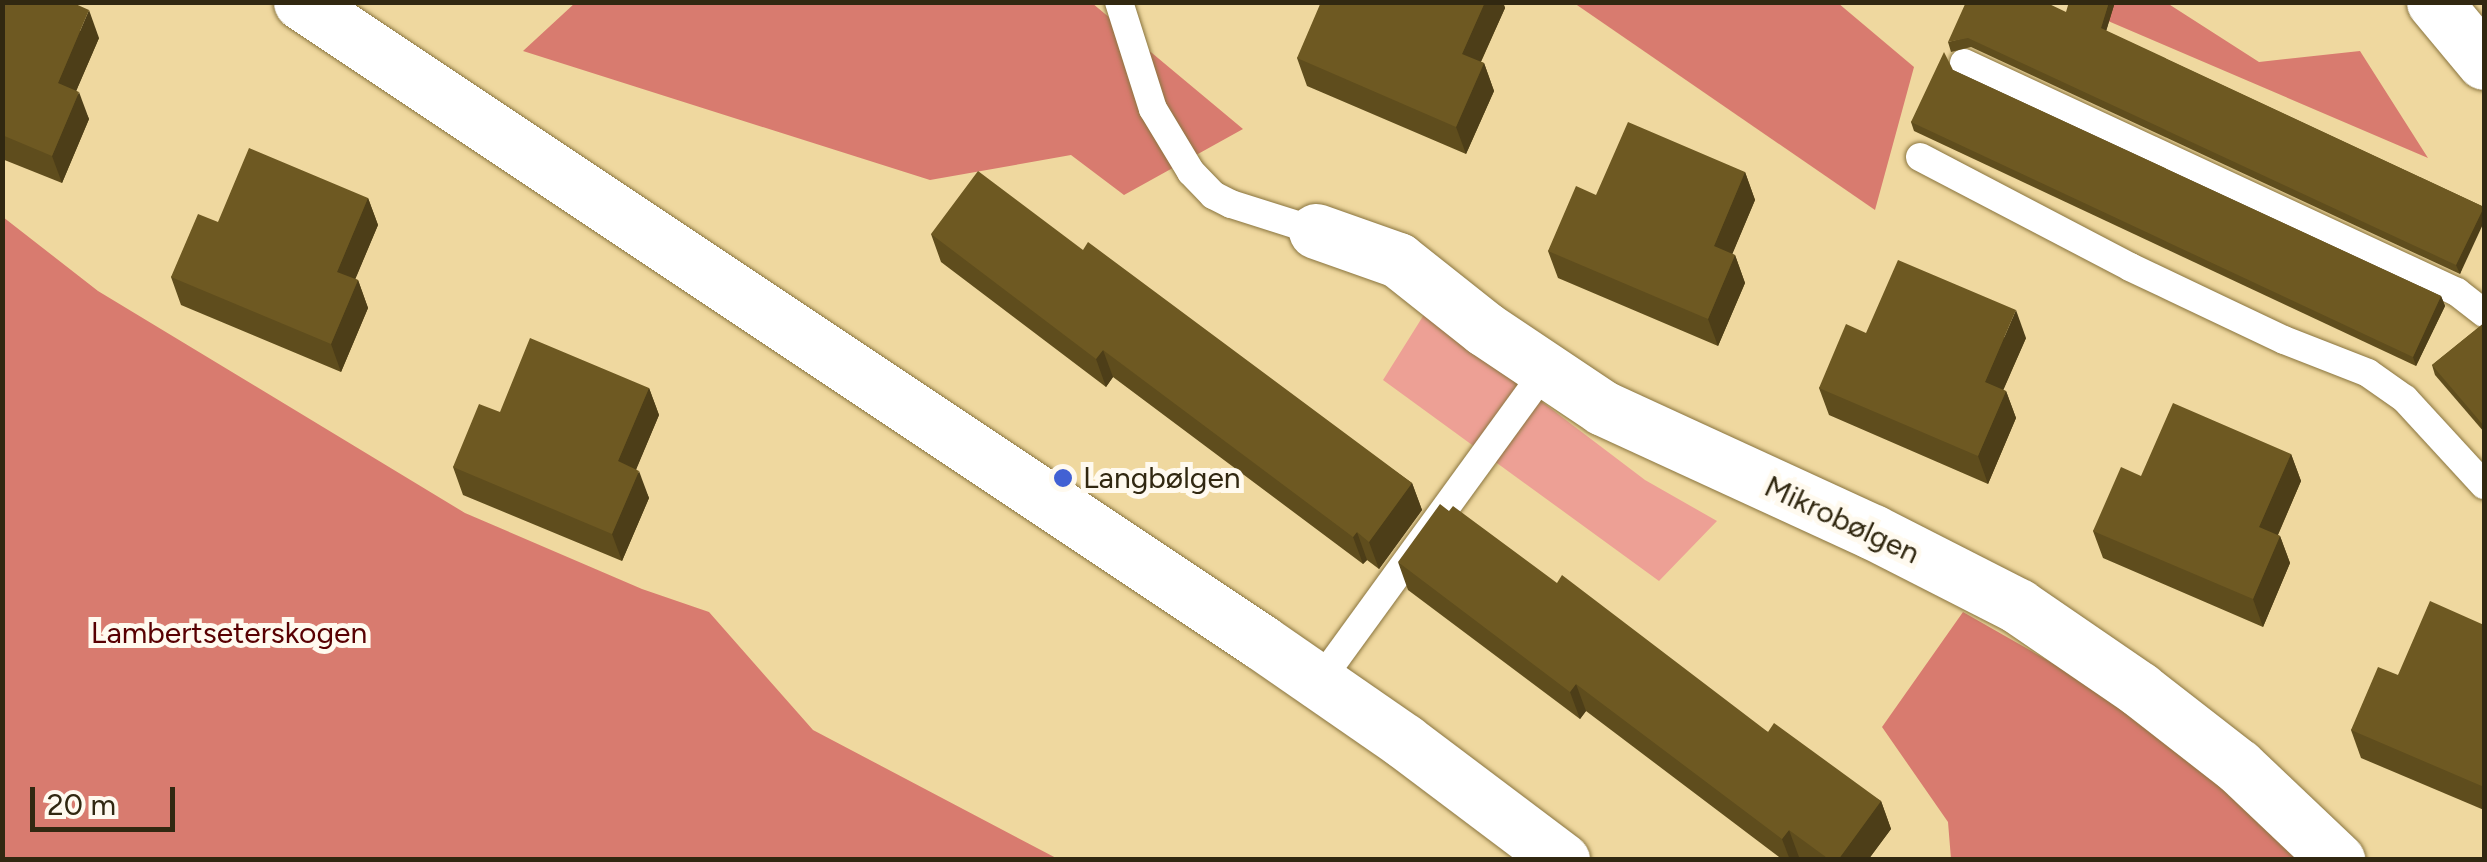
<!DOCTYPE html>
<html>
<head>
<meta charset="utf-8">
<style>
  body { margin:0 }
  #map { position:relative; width:2487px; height:862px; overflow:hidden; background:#efd89f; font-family:Figtree,sans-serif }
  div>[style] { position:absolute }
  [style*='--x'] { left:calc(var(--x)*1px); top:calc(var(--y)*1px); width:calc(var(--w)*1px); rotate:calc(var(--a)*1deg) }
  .green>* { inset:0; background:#eda095 }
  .forest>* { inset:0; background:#d87b6f }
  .roads { filter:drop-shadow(0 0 2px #89743e) drop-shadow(0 0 2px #89743e) }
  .service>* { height:28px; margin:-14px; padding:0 14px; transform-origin:14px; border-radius:14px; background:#fff }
  .minor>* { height:55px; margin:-27.5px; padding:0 27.5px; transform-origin:27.5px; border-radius:27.5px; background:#fff }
  .tertiary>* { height:55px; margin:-27.5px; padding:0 27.5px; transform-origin:27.5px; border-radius:27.5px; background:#fff }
  .wall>* { inset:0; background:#5f4d1d }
  .shaded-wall>* { inset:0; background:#4d3e18 }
  .building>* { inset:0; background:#6e5922 }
  .dots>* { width:28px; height:28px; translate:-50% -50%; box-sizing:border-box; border:5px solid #fffaef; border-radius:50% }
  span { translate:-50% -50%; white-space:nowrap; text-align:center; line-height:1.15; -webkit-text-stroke:10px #fffaef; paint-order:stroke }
  .poi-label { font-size:30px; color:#312811 }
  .left { translate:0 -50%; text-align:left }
  .street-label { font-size:30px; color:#312811 }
  .park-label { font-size:30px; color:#580002 }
  .frame { position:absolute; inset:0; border:5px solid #312811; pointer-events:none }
  .scale { position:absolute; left:30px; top:787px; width:145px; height:45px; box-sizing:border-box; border:5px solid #312811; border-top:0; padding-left:12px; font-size:30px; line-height:35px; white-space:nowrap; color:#312811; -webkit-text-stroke:8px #fffaef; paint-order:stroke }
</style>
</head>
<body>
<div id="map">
  <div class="green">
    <i style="clip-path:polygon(1425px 313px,1645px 480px,1717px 521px,1659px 581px,1383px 380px)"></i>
  </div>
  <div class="forest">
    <i style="clip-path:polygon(575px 3px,1092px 3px,1243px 129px,1124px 195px,1071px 155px,930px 180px,523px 51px)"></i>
    <i style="clip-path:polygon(1574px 3px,1838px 3px,1914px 67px,1875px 210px)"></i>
    <i style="clip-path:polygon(2066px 3px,2167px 3px,2259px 62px,2360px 51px,2428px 158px)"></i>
    <i style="clip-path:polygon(3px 217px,98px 291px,465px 513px,642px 589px,709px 612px,813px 730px,1058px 859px,3px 859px)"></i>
    <i style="clip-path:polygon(1963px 612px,2157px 723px,2304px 859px,1951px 859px,1948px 822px,1882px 727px)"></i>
  </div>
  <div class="roads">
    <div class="service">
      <i style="--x:1119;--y:2;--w:112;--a:72.4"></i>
      <i style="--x:1153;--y:109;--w:74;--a:58.9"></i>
      <i style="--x:1191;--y:172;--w:32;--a:46"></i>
      <i style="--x:1213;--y:195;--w:20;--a:27"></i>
      <i style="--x:1231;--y:204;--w:89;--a:17.6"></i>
      <i style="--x:1964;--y:63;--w:544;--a:24.92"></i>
      <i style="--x:2457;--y:292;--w:34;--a:38"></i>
      <i style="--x:1920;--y:157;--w:237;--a:27.6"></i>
      <i style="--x:2130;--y:267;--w:170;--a:25.4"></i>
      <i style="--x:2284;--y:340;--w:90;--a:21.4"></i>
      <i style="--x:2368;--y:373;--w:45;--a:35.1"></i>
      <i style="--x:2405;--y:399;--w:117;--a:47.4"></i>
      <i style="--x:1319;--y:682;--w:384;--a:-54"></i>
    </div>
    <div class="minor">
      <i style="--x:2434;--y:2;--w:78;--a:50.2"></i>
      <i style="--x:1316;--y:231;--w:87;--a:19.5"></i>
      <i style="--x:1398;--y:260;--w:111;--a:38.4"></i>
      <i style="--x:1485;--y:329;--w:142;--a:33.8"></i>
      <i style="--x:1603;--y:408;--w:297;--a:24.7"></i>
      <i style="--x:1873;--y:532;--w:163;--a:27"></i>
      <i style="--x:2018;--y:606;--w:147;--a:34.4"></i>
      <i style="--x:2139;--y:689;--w:125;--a:37.9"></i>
      <i style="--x:2238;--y:766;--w:137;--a:43.5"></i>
    </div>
    <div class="tertiary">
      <i style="--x:301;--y:2;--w:1154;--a:33.69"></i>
      <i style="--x:1261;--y:642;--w:174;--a:34.7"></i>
      <i style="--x:1404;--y:741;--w:198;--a:37"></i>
    </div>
  </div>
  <div class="wall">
    <i style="clip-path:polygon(2px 2px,99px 38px,76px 91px,89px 119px,62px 183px,2px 159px)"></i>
    <i style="clip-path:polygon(1345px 2px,1503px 2px,1505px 8px,1481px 62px,1484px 63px,1494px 91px,1466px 154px,1307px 86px,1297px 58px)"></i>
    <i style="clip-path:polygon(2115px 2px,2106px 31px,2484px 207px,2460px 274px,1971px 47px,1951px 52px,1948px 42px,2066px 12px)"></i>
    <i style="clip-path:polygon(1953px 70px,2441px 296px,2445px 306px,2416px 366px,1914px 131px,1911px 122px)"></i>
    <i style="clip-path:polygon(1745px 172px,1755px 200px,1732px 254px,1735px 255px,1745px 283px,1718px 346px,1558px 278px,1548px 251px,1596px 195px)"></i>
    <i style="clip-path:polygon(368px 198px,378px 225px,355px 279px,358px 280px,368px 308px,341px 372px,181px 305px,171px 277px,218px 222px)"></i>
    <i style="clip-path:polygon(931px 234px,1083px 250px,1412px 483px,1422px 510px,1379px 569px,1367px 560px,1363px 564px,1113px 377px,1106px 387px,941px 262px)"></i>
    <i style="clip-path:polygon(2484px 323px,2484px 432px,2435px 375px,2432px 365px)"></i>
    <i style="clip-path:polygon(1866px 333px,2026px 338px,2003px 390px,2006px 391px,2016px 418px,1988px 484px,1829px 415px,1819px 388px)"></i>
    <i style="clip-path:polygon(649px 388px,659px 415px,636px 469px,649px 498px,622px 561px,463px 495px,453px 467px,500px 412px)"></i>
    <i style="clip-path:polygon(2291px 454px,2301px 481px,2278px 535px,2280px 536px,2290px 563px,2263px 627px,2103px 558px,2093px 531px,2141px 476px)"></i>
    <i style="clip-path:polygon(1398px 562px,1768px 732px,1881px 801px,1891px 829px,1868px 860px,1802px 860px,1799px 857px,1797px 860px,1783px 860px,1586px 711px,1580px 719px,1408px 590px)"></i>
    <i style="clip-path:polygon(2484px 625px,2484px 810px,2361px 758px,2351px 730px,2398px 675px)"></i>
  </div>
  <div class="shaded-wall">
    <i style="clip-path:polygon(1485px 2px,1503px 2px,1505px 8px,1472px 81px,1462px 54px)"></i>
    <i style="clip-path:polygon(2109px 2px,2115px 2px,2104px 38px,2101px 28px)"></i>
    <i style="clip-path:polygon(89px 10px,99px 38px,68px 110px,58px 83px)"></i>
    <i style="clip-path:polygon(1484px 63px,1494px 91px,1466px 154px,1456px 127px)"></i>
    <i style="clip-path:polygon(79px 92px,89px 119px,62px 183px,52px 156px)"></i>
    <i style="clip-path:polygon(1745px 172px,1755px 200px,1724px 274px,1714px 246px)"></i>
    <i style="clip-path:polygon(368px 198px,378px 225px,347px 299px,337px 272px)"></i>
    <i style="clip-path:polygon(2484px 207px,2484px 222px,2460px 274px,2456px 265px)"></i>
    <i style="clip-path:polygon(1735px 255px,1745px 283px,1718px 346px,1708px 319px)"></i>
    <i style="clip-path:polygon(358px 280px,368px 308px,341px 372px,331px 344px)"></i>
    <i style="clip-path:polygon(2441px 296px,2445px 306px,2416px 366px,2413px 357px)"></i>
    <i style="clip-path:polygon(2016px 310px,2026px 338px,1995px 409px,1985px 382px)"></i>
    <i style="clip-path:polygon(1103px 350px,1113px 377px,1106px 387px,1096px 359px)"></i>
    <i style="clip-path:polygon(649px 388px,659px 415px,628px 489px,618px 461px)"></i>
    <i style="clip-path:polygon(2006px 391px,2016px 418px,1988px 484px,1978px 456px)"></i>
    <i style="clip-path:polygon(2291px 454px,2301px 481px,2269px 555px,2259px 527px)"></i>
    <i style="clip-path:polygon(639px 471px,649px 498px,622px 561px,612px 534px)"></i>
    <i style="clip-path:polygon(1412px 483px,1422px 510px,1379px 569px,1369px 542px)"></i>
    <i style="clip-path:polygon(1357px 532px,1367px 560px,1363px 564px,1353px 537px)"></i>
    <i style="clip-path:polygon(2280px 536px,2290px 563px,2263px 627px,2253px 599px)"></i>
    <i style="clip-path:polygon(1576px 684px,1586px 711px,1580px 719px,1570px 692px)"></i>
    <i style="clip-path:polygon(1881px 801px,1891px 829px,1868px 860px,1838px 860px)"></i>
    <i style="clip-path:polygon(1789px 830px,1799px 857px,1797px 860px,1790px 860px,1782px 839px)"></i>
  </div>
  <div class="building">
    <i style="clip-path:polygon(2px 2px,71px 2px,89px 10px,58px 83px,79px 92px,52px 156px,2px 135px)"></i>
    <i style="clip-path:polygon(1321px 2px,1485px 2px,1462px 54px,1484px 63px,1456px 127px,1297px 58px)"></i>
    <i style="clip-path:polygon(1966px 2px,2045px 2px,2066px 12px,2069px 2px,2109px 2px,2101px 28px,2484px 207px,2456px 265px,1968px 38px,1948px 42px)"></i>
    <i style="clip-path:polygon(1944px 52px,1953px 70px,2441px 296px,2413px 357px,1911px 122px)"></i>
    <i style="clip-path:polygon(1628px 122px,1745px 172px,1714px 246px,1735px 255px,1708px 319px,1548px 251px,1576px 186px,1596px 195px)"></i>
    <i style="clip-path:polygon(249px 148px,368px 198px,337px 272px,358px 280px,331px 344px,171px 277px,198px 214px,218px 222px)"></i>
    <i style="clip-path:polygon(978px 171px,1083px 250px,1088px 242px,1412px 483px,1369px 542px,1357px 532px,1353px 537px,1103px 350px,1096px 359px,931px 234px)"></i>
    <i style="clip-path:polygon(1898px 260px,2016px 310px,1985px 382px,2006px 391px,1978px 456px,1819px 388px,1846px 324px,1866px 333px)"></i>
    <i style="clip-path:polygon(2484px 323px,2484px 426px,2432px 365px)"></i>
    <i style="clip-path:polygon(530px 338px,649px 388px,618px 461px,639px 471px,612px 534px,453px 467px,479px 404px,500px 412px)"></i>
    <i style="clip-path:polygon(2173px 403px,2291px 454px,2259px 527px,2280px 536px,2253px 599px,2093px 531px,2121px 467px,2141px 476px)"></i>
    <i style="clip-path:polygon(1440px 504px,1449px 511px,1453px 506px,1557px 583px,1562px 575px,1768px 732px,1774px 723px,1881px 801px,1838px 860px,1830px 860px,1789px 830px,1782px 839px,1576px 684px,1570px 692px,1398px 562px)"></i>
    <i style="clip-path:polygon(2430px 601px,2484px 625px,2484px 787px,2351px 730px,2378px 667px,2398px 675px)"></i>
  </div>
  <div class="dots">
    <i style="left:1063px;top:478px;background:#4261d3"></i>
  </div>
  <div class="poi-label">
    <span class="left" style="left:1083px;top:478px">Langbølgen</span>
  </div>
  <div class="street-label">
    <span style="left:1842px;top:520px;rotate:25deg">Mikrobølgen</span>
  </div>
  <div class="park-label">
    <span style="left:229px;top:633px">Lambertseterskogen</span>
  </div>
  <div class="frame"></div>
  <div class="scale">20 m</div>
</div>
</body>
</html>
